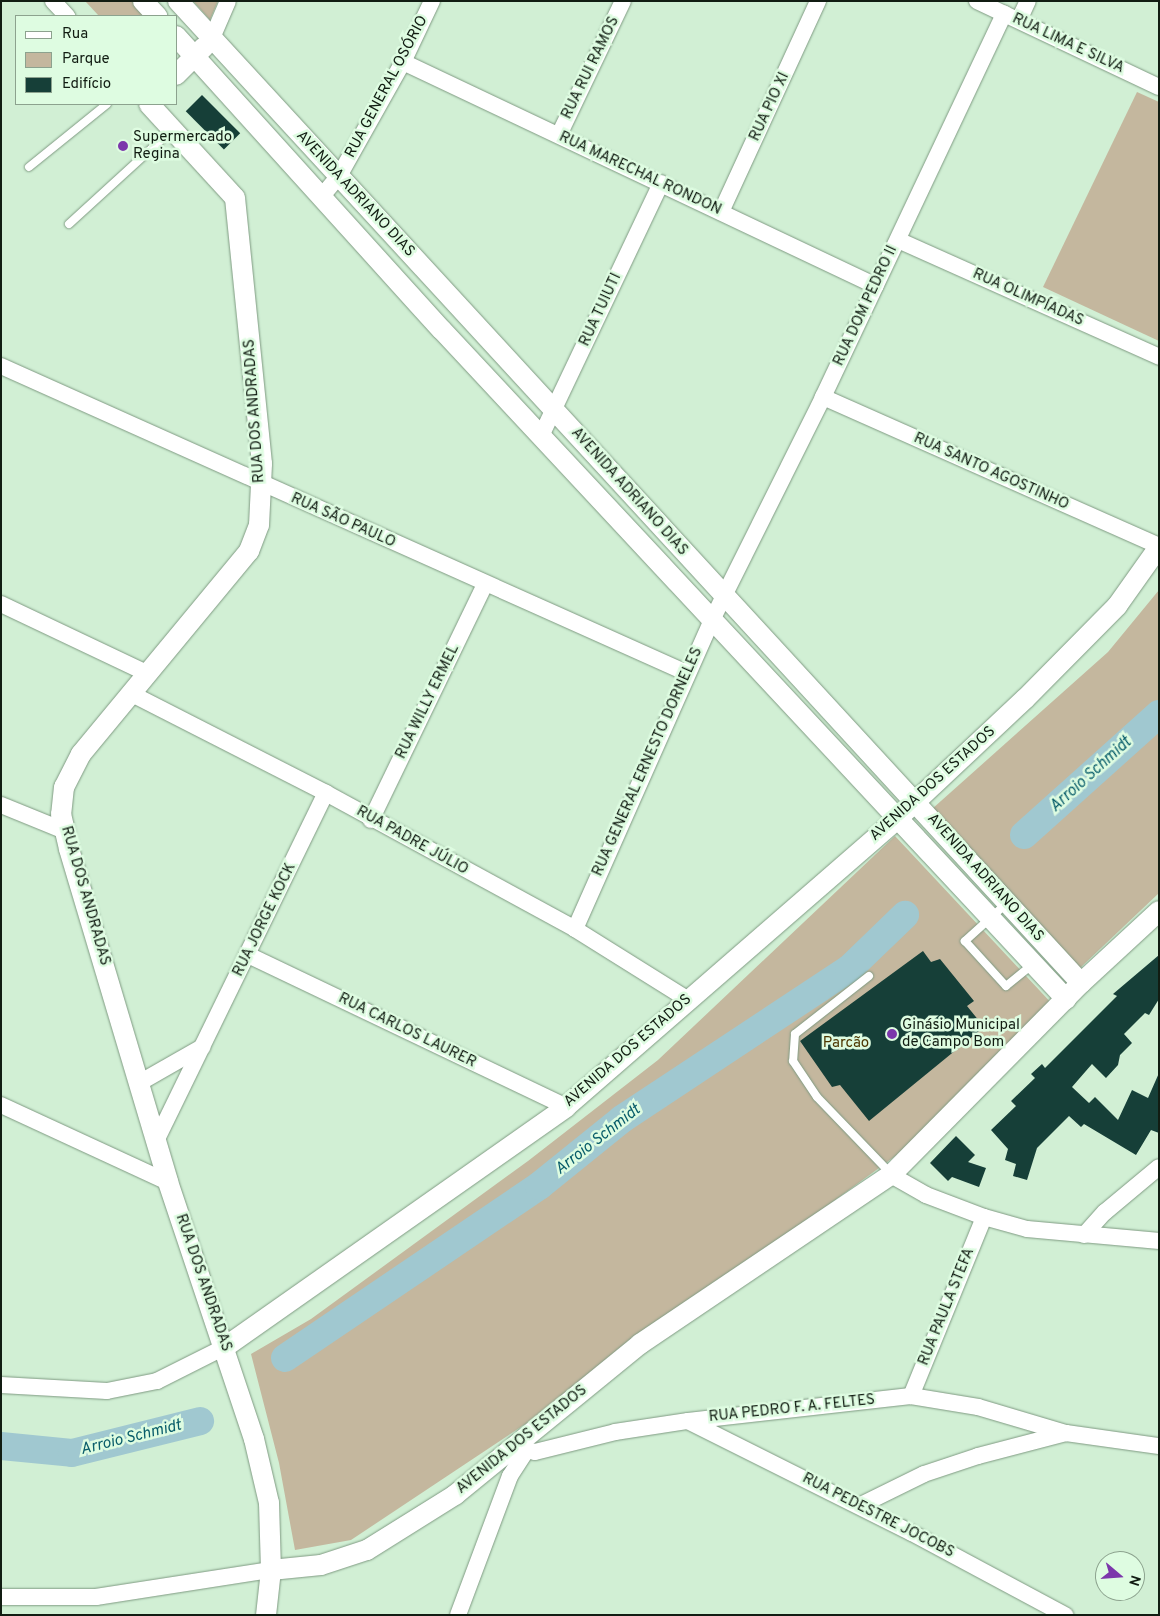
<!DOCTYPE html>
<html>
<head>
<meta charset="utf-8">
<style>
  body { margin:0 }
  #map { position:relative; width:1160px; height:1616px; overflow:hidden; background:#d1efd4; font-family:Overpass,sans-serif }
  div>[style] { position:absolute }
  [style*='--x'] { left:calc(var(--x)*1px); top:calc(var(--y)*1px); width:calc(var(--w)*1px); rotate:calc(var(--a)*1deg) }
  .green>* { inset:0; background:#c4b79e }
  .river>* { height:28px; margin:-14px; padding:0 14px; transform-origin:14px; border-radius:14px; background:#a0c8d0 }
  .building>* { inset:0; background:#163f38; transform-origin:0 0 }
  .roads { filter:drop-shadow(0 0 1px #7f9a82) drop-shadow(0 0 1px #7f9a82) }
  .service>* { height:8px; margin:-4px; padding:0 4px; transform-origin:4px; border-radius:4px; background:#fff }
  .minor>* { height:16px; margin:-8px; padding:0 8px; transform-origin:8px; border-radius:8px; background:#fff }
  .tertiary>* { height:20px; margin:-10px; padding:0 10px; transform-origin:10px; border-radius:10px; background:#fff }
  .dots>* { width:14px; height:14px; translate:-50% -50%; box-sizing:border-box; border:2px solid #defce1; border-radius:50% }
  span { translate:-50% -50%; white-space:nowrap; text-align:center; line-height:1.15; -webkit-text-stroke:5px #defce1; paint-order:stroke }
  .street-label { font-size:15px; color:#111c12 }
  .poi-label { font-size:15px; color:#111c12 }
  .left { translate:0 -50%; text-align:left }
  .park-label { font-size:15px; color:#4d3600 }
  .water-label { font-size:16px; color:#095d6a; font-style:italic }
  .frame { position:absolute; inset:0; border:2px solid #111c12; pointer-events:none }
  .legend { position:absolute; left:15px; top:15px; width:162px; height:90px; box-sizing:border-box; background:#defce1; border:1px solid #8ca28e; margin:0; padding:6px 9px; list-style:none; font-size:15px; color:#111c12 }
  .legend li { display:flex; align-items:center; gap:10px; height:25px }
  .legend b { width:25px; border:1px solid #8ca28e }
  .north { position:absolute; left:1095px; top:1551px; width:50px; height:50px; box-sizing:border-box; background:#defce1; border:1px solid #8ca28e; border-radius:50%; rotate:108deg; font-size:14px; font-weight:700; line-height:20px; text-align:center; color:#111c12 }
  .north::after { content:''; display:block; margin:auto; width:18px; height:22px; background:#7c37ab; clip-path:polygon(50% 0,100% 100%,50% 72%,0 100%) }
</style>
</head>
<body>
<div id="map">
  <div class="green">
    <i style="clip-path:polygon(85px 1px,137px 1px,151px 16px,99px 16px)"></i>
    <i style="clip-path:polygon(193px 1px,218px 1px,210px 20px)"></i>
    <i style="clip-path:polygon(1137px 92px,1159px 102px,1159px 341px,1043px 287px)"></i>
    <i style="clip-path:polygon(1159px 590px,1159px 893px,1080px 968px,932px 809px,1108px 652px)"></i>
    <i style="clip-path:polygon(895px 836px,1055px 1007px,905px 1149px,566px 1397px,351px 1540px,295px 1550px,279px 1463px,251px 1354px,311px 1319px,528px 1161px,658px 1060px)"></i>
  </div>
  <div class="river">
    <i style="--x:1024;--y:835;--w:181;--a:-41.9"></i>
    <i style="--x:285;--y:1358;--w:307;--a:-34.1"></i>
    <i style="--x:539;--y:1186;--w:107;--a:-38.9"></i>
    <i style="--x:622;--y:1119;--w:272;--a:-33.5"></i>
    <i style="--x:849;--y:969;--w:78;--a:-44"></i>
    <i style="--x:1;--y:1446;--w:71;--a:5.6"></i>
    <i style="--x:72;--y:1453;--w:132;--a:-14"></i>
  </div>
  <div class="building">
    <i style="left:202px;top:95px;width:54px;height:23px;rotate:45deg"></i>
    <i style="clip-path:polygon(923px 951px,931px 962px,940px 959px,974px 1001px,967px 1006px,984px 1027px,869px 1121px,840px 1085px,832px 1087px,800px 1041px)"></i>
    <i style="clip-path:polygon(1159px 955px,1159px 999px,1149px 1015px,1145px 1013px,1124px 1034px,1132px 1043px,1120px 1055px,1118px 1065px,1106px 1078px,1092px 1064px,1072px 1087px,1089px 1103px,1095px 1097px,1118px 1120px,1132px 1090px,1148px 1098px,1159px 1073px,1159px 1133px,1151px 1130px,1136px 1155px,1084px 1124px,1081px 1127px,1069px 1116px,1037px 1148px,1027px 1180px,1013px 1176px,1016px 1164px,1005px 1160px,1008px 1149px,991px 1130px,1016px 1106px,1011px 1101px,1035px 1078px,1031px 1074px,1042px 1064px,1045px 1068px,1117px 996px,1113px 994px)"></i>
    <i style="clip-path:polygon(956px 1136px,975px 1155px,968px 1162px,986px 1168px,979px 1187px,952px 1177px,948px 1181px,930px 1163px)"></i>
  </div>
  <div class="roads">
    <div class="service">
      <i style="--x:29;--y:167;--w:100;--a:-38.9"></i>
      <i style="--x:69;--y:224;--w:139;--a:-42.4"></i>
      <i style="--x:1007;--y:903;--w:57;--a:137.9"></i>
      <i style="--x:965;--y:941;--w:61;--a:47.7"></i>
      <i style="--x:1006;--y:986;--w:35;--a:-39"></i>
      <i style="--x:869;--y:976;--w:94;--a:141.9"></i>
      <i style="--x:795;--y:1034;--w:27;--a:94"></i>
      <i style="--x:793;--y:1061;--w:43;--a:56.3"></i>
      <i style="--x:817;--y:1097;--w:107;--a:46.1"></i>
    </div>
    <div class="minor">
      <i style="--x:53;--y:1;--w:21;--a:47"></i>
      <i style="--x:977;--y:1;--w:201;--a:25.3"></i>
      <i style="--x:1019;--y:20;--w:21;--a:-65"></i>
      <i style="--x:212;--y:38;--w:40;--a:-66.6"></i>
      <i style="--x:403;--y:62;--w:523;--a:25.34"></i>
      <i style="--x:559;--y:135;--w:148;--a:-64.5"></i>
      <i style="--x:322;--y:196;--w:26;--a:-50"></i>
      <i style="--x:339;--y:176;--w:131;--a:-60.7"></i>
      <i style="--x:403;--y:62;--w:68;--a:-64.6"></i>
      <i style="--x:721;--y:212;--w:232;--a:-65.3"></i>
      <i style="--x:898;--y:240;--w:286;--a:24.1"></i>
      <i style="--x:1;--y:366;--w:752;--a:24.11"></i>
      <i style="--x:823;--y:397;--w:368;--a:23.9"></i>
      <i style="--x:541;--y:436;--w:280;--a:-64.6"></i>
      <i style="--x:1;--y:604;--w:161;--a:25.4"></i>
      <i style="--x:130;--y:693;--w:220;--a:27"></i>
      <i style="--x:326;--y:793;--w:284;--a:28.6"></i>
      <i style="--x:575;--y:929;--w:132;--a:32"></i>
      <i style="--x:1;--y:805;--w:69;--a:22.1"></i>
      <i style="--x:371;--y:820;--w:262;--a:-64.2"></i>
      <i style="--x:575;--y:929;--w:338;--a:-66.1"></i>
      <i style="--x:712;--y:620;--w:249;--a:-63.5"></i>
      <i style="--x:823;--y:397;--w:424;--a:-64.7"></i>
      <i style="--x:248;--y:955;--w:352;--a:25.5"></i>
      <i style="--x:139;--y:1083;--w:73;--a:-29.7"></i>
      <i style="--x:1;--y:1105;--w:184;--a:24.8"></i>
      <i style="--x:157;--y:1139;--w:385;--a:-64"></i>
      <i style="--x:891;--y:1175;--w:40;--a:29.7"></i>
      <i style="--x:926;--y:1195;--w:62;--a:20.8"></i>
      <i style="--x:984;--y:1217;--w:45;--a:15.6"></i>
      <i style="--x:1027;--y:1229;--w:133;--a:5.2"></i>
      <i style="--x:1084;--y:1235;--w:31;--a:-48"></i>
      <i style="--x:1105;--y:1212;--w:70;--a:-39.8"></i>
      <i style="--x:1;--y:1385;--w:106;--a:3.2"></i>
      <i style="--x:107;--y:1391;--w:51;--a:-11.3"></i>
      <i style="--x:157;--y:1381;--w:76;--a:-26.6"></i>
      <i style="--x:911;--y:1396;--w:193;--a:-67.8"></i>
      <i style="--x:688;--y:1421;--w:250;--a:26.6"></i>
      <i style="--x:912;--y:1533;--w:174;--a:28.2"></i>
      <i style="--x:520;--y:1441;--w:11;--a:52"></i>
      <i style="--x:527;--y:1450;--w:8;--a:14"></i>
      <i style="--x:535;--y:1452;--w:82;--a:-14"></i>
      <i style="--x:615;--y:1432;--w:74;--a:-8.6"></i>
      <i style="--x:688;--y:1421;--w:224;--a:-6.4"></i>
      <i style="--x:911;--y:1396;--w:68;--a:9.3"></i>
      <i style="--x:978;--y:1407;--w:92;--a:16.5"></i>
      <i style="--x:859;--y:1506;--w:72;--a:-26.2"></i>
      <i style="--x:924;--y:1474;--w:57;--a:-18.4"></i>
      <i style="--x:978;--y:1456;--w:91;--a:-14.6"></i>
      <i style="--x:1066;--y:1433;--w:94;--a:8"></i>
      <i style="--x:1;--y:1597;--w:95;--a:0"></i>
      <i style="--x:96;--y:1597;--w:177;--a:-8.8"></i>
      <i style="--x:458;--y:1615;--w:148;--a:-69.5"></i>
      <i style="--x:510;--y:1476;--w:31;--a:-57"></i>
    </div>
    <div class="tertiary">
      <i style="--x:143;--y:1;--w:21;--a:47"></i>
      <i style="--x:178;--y:1;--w:1334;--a:47.4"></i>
      <i style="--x:176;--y:36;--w:396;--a:47.9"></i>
      <i style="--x:442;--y:330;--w:915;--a:46.99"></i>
      <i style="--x:176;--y:75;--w:40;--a:-45"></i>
      <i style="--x:149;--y:104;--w:127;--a:47.5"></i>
      <i style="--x:235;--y:198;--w:267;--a:84.2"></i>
      <i style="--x:262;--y:464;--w:61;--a:92.8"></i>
      <i style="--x:259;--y:525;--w:28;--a:111"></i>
      <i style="--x:249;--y:551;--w:264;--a:129.6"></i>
      <i style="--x:81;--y:754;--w:37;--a:117"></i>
      <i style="--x:64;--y:787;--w:27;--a:96"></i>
      <i style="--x:61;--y:814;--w:36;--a:77"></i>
      <i style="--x:69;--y:849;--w:347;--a:73.4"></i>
      <i style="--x:168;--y:1182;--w:271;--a:71.5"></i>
      <i style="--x:254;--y:1439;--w:66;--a:76.8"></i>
      <i style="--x:269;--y:1503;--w:67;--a:88.3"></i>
      <i style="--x:271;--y:1570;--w:45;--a:96.3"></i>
      <i style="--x:225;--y:1347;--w:417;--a:-35.1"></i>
      <i style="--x:566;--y:1107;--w:439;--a:-41"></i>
      <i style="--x:897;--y:819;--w:175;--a:-43.2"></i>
      <i style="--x:1025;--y:699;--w:131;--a:-45.3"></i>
      <i style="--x:1117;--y:606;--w:72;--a:-54.6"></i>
      <i style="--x:271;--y:1570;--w:50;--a:-5.7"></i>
      <i style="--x:321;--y:1565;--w:48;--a:-18.1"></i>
      <i style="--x:367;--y:1550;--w:104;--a:-32"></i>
      <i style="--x:455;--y:1495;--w:239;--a:-39.2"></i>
      <i style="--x:640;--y:1344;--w:303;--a:-34"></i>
      <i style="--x:891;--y:1175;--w:270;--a:-45.3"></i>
      <i style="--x:1081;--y:983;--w:106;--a:-42.7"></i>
    </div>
  </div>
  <div class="dots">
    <i style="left:123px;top:146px;background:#7c37ab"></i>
    <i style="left:892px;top:1034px;background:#7c37ab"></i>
  </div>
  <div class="street-label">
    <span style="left:1068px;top:44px;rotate:25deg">RUA LIMA E SILVA</span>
    <span style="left:591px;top:68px;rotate:-64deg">RUA RUI RAMOS</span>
    <span style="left:387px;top:87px;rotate:-62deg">RUA GENERAL OSÓRIO</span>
    <span style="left:770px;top:107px;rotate:-65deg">RUA PIO XI</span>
    <span style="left:640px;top:174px;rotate:25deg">RUA MARECHAL RONDON</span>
    <span style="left:355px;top:194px;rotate:47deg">AVENIDA ADRIANO DIAS</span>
    <span style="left:1028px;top:298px;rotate:24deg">RUA OLIMPÍADAS</span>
    <span style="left:866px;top:306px;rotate:-65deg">RUA DOM PEDRO II</span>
    <span style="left:601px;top:310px;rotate:-65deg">RUA TUIUTI</span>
    <span style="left:255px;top:411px;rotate:-94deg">RUA DOS ANDRADAS</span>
    <span style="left:991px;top:472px;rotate:24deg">RUA SANTO AGOSTINHO</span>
    <span style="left:629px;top:492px;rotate:48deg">AVENIDA ADRIANO DIAS</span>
    <span style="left:343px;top:521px;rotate:24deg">RUA SÃO PAULO</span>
    <span style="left:428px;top:702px;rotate:-64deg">RUA WILLY ERMEL</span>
    <span style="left:648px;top:762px;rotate:-66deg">RUA GENERAL ERNESTO DORNELES</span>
    <span style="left:933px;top:784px;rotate:-42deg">AVENIDA DOS ESTADOS</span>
    <span style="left:412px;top:841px;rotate:29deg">RUA PADRE JÚLIO</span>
    <span style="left:985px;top:878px;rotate:48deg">AVENIDA ADRIANO DIAS</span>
    <span style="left:85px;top:896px;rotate:74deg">RUA DOS ANDRADAS</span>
    <span style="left:265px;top:920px;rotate:-64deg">RUA JORGE KOCK</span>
    <span style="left:407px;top:1031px;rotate:26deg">RUA CARLOS LAURER</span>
    <span style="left:628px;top:1051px;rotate:-41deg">AVENIDA DOS ESTADOS</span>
    <span style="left:203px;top:1283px;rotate:71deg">RUA DOS ANDRADAS</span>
    <span style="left:947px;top:1307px;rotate:-68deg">RUA PAULA STEFA</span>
    <span style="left:792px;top:1409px;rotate:-6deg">RUA PEDRO F. A. FELTES</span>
    <span style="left:522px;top:1440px;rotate:-39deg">AVENIDA DOS ESTADOS</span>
    <span style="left:878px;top:1516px;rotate:27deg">RUA PEDESTRE JOCOBS</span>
  </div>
  <div class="poi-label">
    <span class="left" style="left:133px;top:146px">Supermercado<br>Regina</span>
    <span class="left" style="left:902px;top:1034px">Ginásio Municipal<br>de Campo Bom</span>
  </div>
  <div class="park-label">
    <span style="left:846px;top:1044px">Parcão</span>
  </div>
  <div class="water-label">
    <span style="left:1091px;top:775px;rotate:-42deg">Arroio Schmidt</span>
    <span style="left:598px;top:1140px;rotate:-38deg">Arroio Schmidt</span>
    <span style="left:131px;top:1438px;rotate:-14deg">Arroio Schmidt</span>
  </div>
  <div class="frame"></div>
  <ul class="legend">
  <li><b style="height:6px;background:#fff"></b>Rua</li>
  <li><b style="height:14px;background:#c4b79e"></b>Parque</li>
  <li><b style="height:14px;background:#163f38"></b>Edifício</li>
  </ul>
  <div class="north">N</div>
</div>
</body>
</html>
